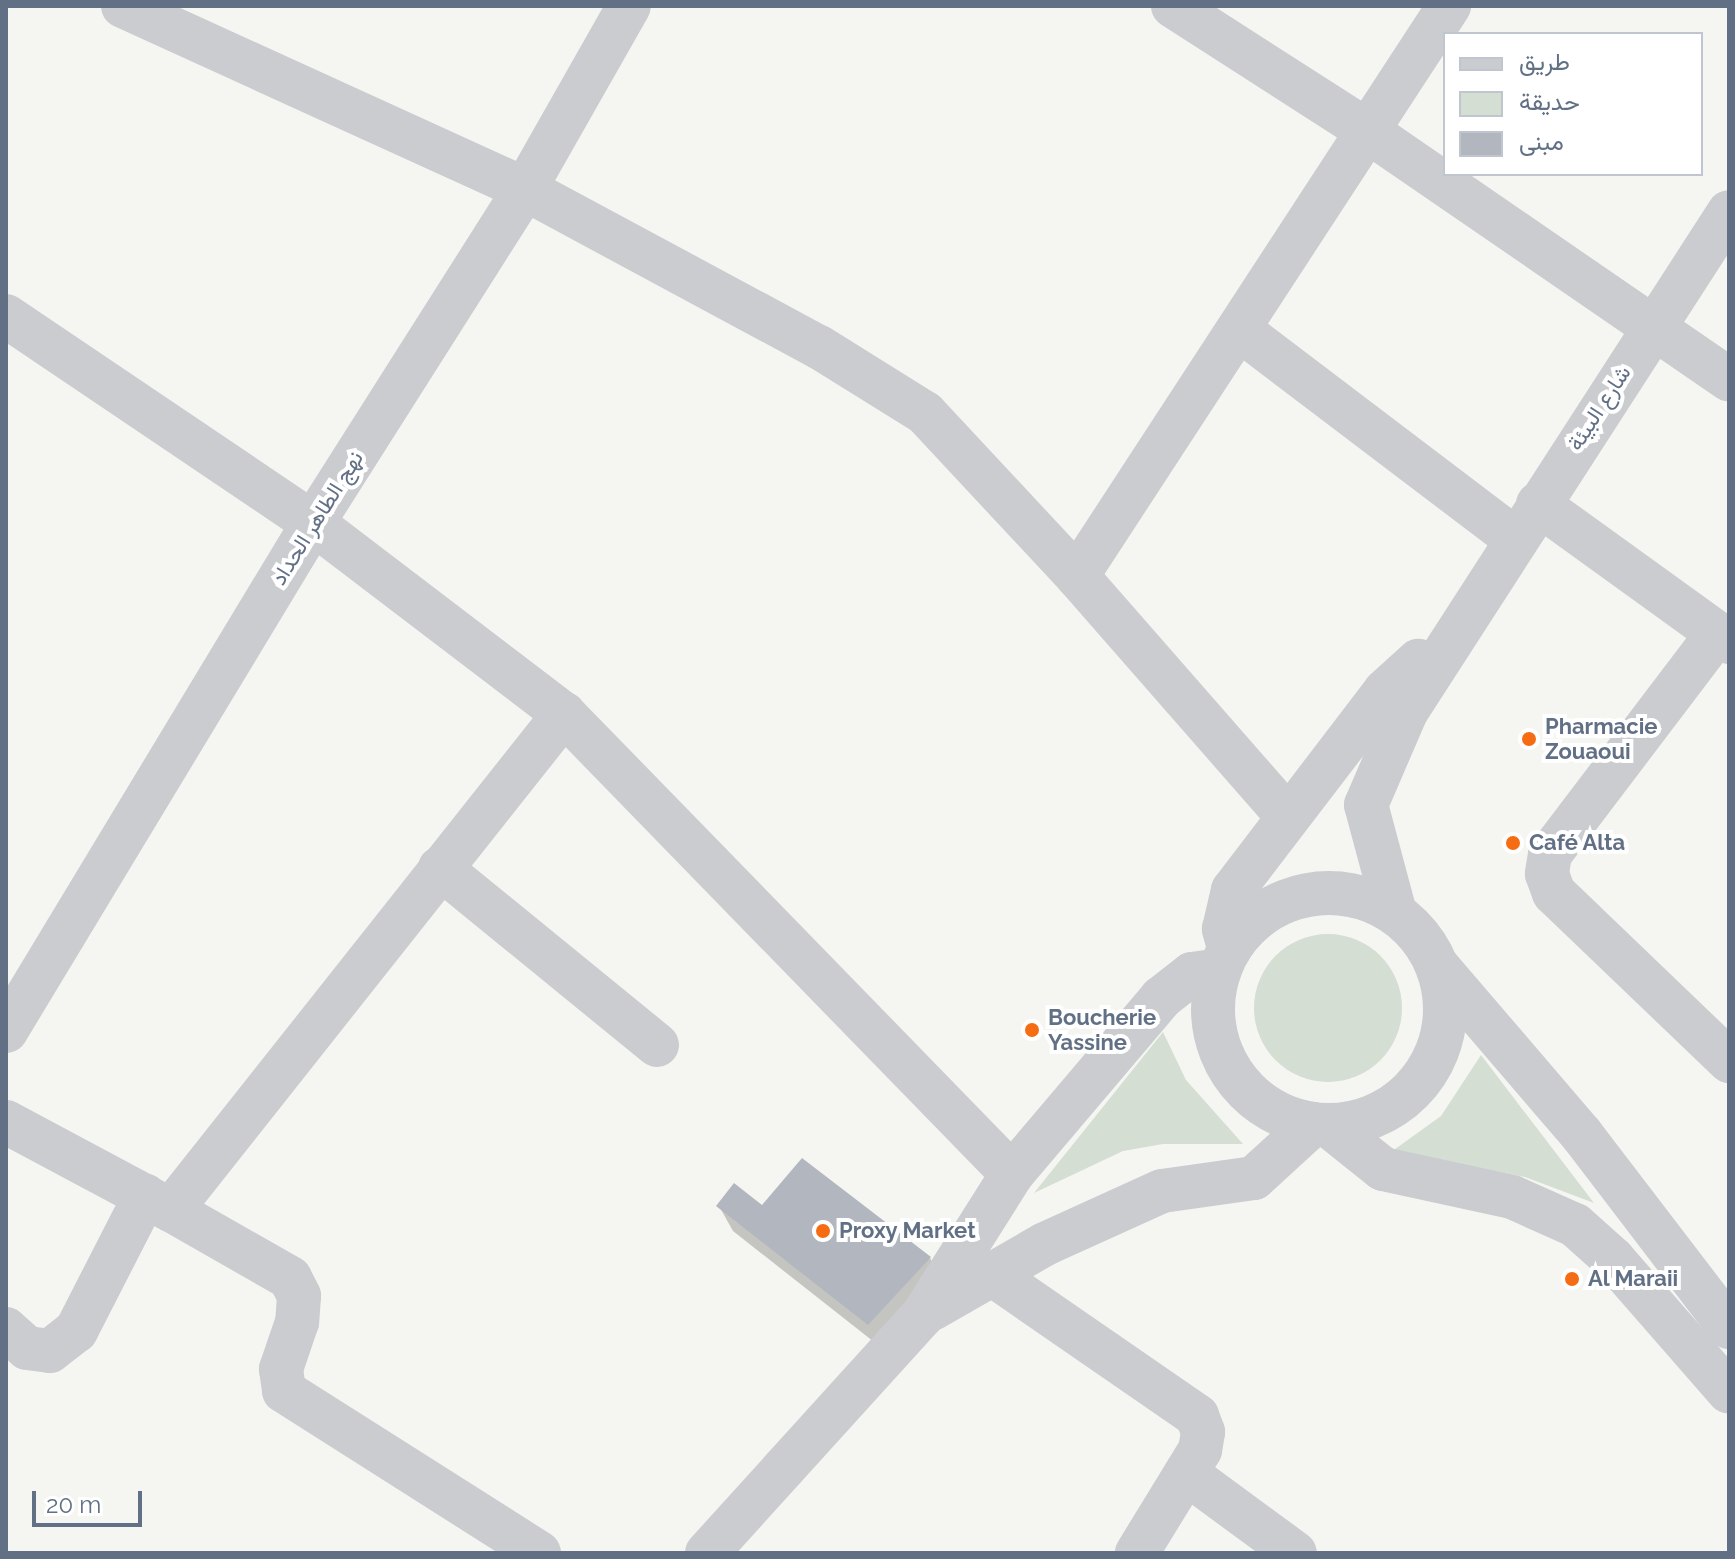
<!DOCTYPE html>
<meta charset="utf-8">
<style>
body{margin:0}
#map{position:relative;width:1735px;height:1559px;overflow:hidden;background:#f5f6f2;font-family:Raleway,Vazirmatn,sans-serif}
div>[style]{position:absolute}
[style*='--x']{left:calc(var(--x)*1px);top:calc(var(--y)*1px);width:calc(var(--w)*1px);rotate:calc(var(--a)*1deg)}
.green>*{inset:0;background:#d5ded2}
.round{border-radius:50%}
.shadow>*{inset:0;background:#0003}
.building>*{inset:0;background:#b2b7bf}
.minor>*{height:44px;margin:-22px;padding:0 22px;transform-origin:22px;border-radius:22px;background:#caccd0}
.minor>.ring{margin:-22px;padding:0;box-sizing:content-box;background:none;border:44px solid #caccd0;border-radius:50%}
.dots>*{width:22px;height:22px;translate:-50% -50%;box-sizing:border-box;border:4px solid #fff;border-radius:50%}
span{translate:-50% -50%;white-space:nowrap;text-align:center;line-height:1.15;-webkit-text-stroke:8px #fff;paint-order:stroke}
.street-label{font-size:22px;color:#627086}
.poi-label{font-size:22px;color:#627086;font-weight:700}
.left{translate:0 -50%;text-align:left}
.frame{position:absolute;inset:0;border:8px solid #627086;pointer-events:none}
.legend{position:absolute;left:1443px;top:32px;width:260px;height:144px;box-sizing:border-box;background:#fff;border:2px solid #c0c6cf;margin:0;padding:10px 14px;list-style:none;font-size:24px;color:#627086}
.legend li{display:flex;align-items:center;gap:16px;height:40px}
.legend b{width:40px;border:2px solid #c0c6cf}
.scale{position:absolute;left:32px;top:1491px;width:110px;height:36px;box-sizing:border-box;border:4px solid #627086;border-top:0;padding-left:10px;font-size:24px;line-height:28px;white-space:nowrap;color:#627086;-webkit-text-stroke:6px #fff;paint-order:stroke}
</style>
<div id="map">
<div class="green">
<div class="round" style="left:1254px;top:934px;width:148px;height:148px"></div>
<div style="clip-path:polygon(1163px 1032px,1186px 1080px,1243px 1144px,1163px 1144px,1123px 1151px,1034px 1193px)"></div>
<div style="clip-path:polygon(1481px 1055px,1594px 1203px,1525px 1177px,1391px 1152px,1441px 1116px)"></div>
</div>
<div class="shadow">
<div style="clip-path:polygon(719px 1206px,930px 1258px,944px 1283px,883px 1349px,733px 1231px)"></div>
</div>
<div class="building">
<div style="clip-path:polygon(802px 1158px,931px 1257px,868px 1325px,716px 1206px,734px 1183px,762px 1205px)"></div>
</div>
<div class="minor">
<div style="--x:123;--y:6;--w:442;--a:24.5"></div>
<div style="--x:525;--y:189;--w:334;--a:28.3"></div>
<div style="--x:819;--y:347;--w:125;--a:31.9"></div>
<div style="--x:925;--y:413;--w:223;--a:47"></div>
<div style="--x:1077;--y:576;--w:320;--a:48.8"></div>
<div style="--x:1173;--y:6;--w:233;--a:32.7"></div>
<div style="--x:1369;--y:132;--w:437;--a:34.5"></div>
<div style="--x:6;--y:316;--w:370;--a:34"></div>
<div style="--x:313;--y:523;--w:315;--a:37.3"></div>
<div style="--x:564;--y:714;--w:642;--a:45.76"></div>
<div style="--x:1240;--y:330;--w:345;--a:37.2"></div>
<div style="--x:1538;--y:504;--w:236;--a:35.8"></div>
<div style="--x:1077;--y:576;--w:681;--a:-56.87"></div>
<div style="--x:1717;--y:634;--w:276;--a:127.2"></div>
<div style="--x:1550;--y:854;--w:20;--a:99"></div>
<div style="--x:1547;--y:874;--w:20;--a:70"></div>
<div style="--x:1554;--y:893;--w:243;--a:43.8"></div>
<div style="--x:440;--y:868;--w:280;--a:39.2"></div>
<div class="ring" style="left:1213px;top:893px;width:188px;height:188px"></div>
<div style="--x:1395;--y:913;--w:112;--a:-105"></div>
<div style="--x:1366;--y:805;--w:101;--a:-66.7"></div>
<div style="--x:1406;--y:712;--w:595;--a:-57.14"></div>
<div style="--x:1229;--y:948;--w:20;--a:-105"></div>
<div style="--x:1224;--y:929;--w:40;--a:-77"></div>
<div style="--x:1233;--y:890;--w:250;--a:-52.6"></div>
<div style="--x:1385;--y:691;--w:45;--a:-42.3"></div>
<div style="--x:1438;--y:967;--w:221;--a:49.4"></div>
<div style="--x:1582;--y:1135;--w:242;--a:52.6"></div>
<div style="--x:6;--y:1031;--w:594;--a:-58.85"></div>
<div style="--x:313;--y:523;--w:396;--a:-57.6"></div>
<div style="--x:525;--y:189;--w:210;--a:-60.4"></div>
<div style="--x:6;--y:1122;--w:187;--a:28.1"></div>
<div style="--x:171;--y:1210;--w:633;--a:-51.61"></div>
<div style="--x:1328;--y:1125;--w:70;--a:38.7"></div>
<div style="--x:1383;--y:1169;--w:132;--a:12.2"></div>
<div style="--x:1512;--y:1197;--w:69;--a:24"></div>
<div style="--x:1575;--y:1225;--w:51;--a:41.8"></div>
<div style="--x:1613;--y:1259;--w:176;--a:48.9"></div>
<div style="--x:171;--y:1210;--w:137;--a:29.7"></div>
<div style="--x:290;--y:1278;--w:20;--a:63"></div>
<div style="--x:299;--y:1296;--w:26;--a:94"></div>
<div style="--x:297;--y:1322;--w:50;--a:108.8"></div>
<div style="--x:281;--y:1369;--w:22;--a:82"></div>
<div style="--x:284;--y:1391;--w:302;--a:32.4"></div>
<div style="--x:990;--y:1273;--w:252;--a:34.6"></div>
<div style="--x:1197;--y:1416;--w:17;--a:69"></div>
<div style="--x:1203;--y:1432;--w:18;--a:99"></div>
<div style="--x:1200;--y:1450;--w:121;--a:121.5"></div>
<div style="--x:932;--y:1309;--w:130;--a:-29.9"></div>
<div style="--x:1045;--y:1244;--w:128;--a:-24.4"></div>
<div style="--x:1162;--y:1191;--w:93;--a:-8"></div>
<div style="--x:1254;--y:1178;--w:80;--a:-42.5"></div>
<div style="--x:6;--y:1329;--w:28;--a:42"></div>
<div style="--x:27;--y:1348;--w:23;--a:7"></div>
<div style="--x:50;--y:1351;--w:33;--a:-38"></div>
<div style="--x:76;--y:1331;--w:152;--a:-62.9"></div>
<div style="--x:1186;--y:1473;--w:135;--a:36.3"></div>
<div style="--x:707;--y:1553;--w:321;--a:-47.8"></div>
<div style="--x:923;--y:1315;--w:167;--a:-57.7"></div>
<div style="--x:1012;--y:1174;--w:231;--a:-49.7"></div>
<div style="--x:1161;--y:998;--w:39;--a:-38"></div>
<div style="--x:1192;--y:974;--w:27;--a:-8"></div>
</div>
<div class="dots">
<div style="left:1529px;top:739px;background:#f56c13"></div>
<div style="left:1513px;top:843px;background:#f56c13"></div>
<div style="left:1032px;top:1030px;background:#f56c13"></div>
<div style="left:823px;top:1231px;background:#f56c13"></div>
<div style="left:1572px;top:1279px;background:#f56c13"></div>
</div>
<div class="street-label">
<span style="left:1599px;top:408px;rotate:-57deg">شارع البيئة</span>
<span style="left:317px;top:518px;rotate:-58deg">نهج الطاهر الحداد</span>
</div>
<div class="poi-label">
<span class="left" style="left:1545px;top:739px">Pharmacie<br>Zouaoui</span>
<span class="left" style="left:1529px;top:843px">Café Alta</span>
<span class="left" style="left:1048px;top:1030px">Boucherie<br>Yassine</span>
<span class="left" style="left:839px;top:1231px">Proxy Market</span>
<span class="left" style="left:1588px;top:1279px">Al Maraii</span>
</div>
<div class="frame"></div>
<ul class="legend">
<li><b style="height:10px;background:#caccd0"></b>طريق</li>
<li><b style="height:22px;background:#d5ded2"></b>حديقة</li>
<li><b style="height:22px;background:#b2b7bf"></b>مبنى</li>
</ul>
<div class="scale">20 m</div>
</div>
